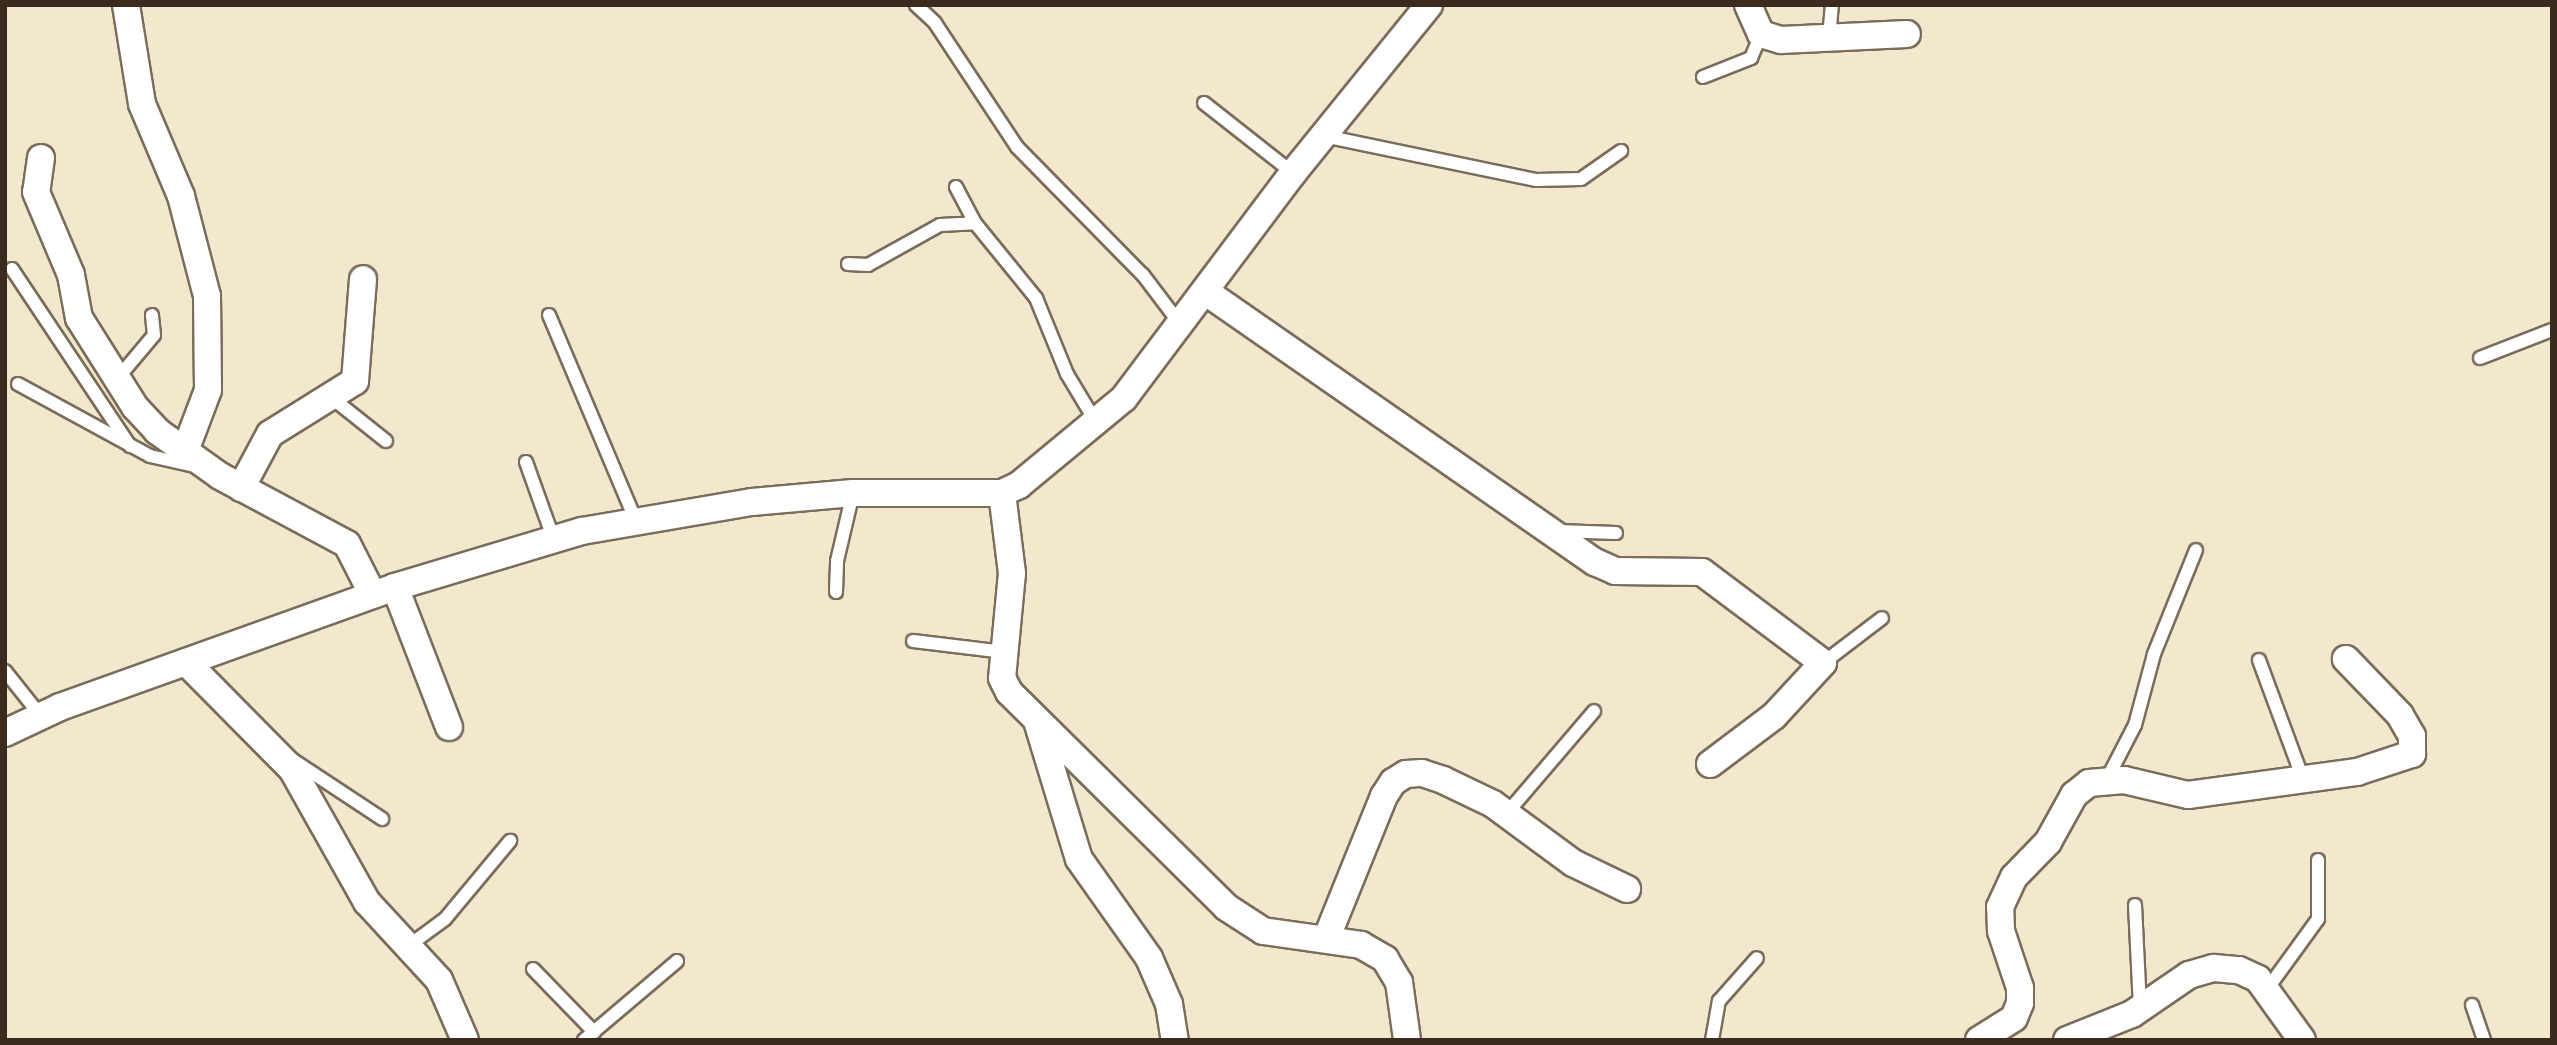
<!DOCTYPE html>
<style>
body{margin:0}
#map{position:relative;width:2557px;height:1045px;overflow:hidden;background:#f1e8cd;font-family:Itim,sans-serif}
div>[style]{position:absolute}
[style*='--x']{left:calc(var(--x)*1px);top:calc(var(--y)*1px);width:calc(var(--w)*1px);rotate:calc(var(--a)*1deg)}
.roads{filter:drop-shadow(2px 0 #7b6c5b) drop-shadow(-2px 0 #7b6c5b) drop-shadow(0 2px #7b6c5b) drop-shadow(0 -2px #7b6c5b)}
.lane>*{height:12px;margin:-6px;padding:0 6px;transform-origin:6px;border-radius:6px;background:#fff}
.street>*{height:26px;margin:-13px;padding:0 13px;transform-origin:13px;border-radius:13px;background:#fff}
span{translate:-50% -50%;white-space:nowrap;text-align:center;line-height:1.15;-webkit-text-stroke:6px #fcf5e5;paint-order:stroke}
.frame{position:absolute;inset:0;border:7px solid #3b2a1e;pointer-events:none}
</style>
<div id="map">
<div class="roads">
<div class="lane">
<div style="--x:916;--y:5;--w:26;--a:43"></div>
<div style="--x:935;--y:23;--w:149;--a:56.5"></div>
<div style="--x:1017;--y:147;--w:180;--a:45.5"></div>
<div style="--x:1143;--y:275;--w:61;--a:52.9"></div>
<div style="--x:1829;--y:38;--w:33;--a:-85"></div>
<div style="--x:1703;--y:77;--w:52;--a:-21.6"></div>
<div style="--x:1751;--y:58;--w:26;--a:-67"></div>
<div style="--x:1204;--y:103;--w:113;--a:38.2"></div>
<div style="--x:1324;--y:136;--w:217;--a:11.7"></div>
<div style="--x:1536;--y:180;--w:45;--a:-1.3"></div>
<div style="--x:1581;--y:179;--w:49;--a:-35"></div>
<div style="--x:956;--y:187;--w:41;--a:62.2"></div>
<div style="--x:975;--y:223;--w:97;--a:50.9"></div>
<div style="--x:1036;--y:298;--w:82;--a:67.8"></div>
<div style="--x:1067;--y:374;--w:58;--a:59"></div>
<div style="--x:848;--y:264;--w:20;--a:3"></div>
<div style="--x:868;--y:265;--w:82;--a:-29.1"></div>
<div style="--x:940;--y:225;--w:35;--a:-3"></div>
<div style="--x:12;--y:269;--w:213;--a:56.3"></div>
<div style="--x:549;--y:315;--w:221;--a:67.1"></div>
<div style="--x:2480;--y:358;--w:77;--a:-21.3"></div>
<div style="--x:117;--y:379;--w:57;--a:-49.9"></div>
<div style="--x:154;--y:335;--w:20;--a:-96"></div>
<div style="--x:18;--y:384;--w:150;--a:28.6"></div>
<div style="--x:150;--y:456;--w:50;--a:12.7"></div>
<div style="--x:332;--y:398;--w:69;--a:38.5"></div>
<div style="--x:526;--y:462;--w:83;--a:70.3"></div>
<div style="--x:1558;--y:531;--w:58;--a:2"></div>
<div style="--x:836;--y:592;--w:31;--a:-88"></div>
<div style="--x:837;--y:561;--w:70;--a:-76.8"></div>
<div style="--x:913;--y:641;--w:92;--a:6.9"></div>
<div style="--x:2259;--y:660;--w:127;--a:69.7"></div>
<div style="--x:1823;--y:663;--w:74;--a:-37.3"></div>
<div style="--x:5;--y:671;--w:56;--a:51.5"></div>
<div style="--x:293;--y:760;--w:107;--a:33.5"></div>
<div style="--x:2107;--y:779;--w:61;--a:-62.6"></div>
<div style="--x:2135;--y:725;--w:73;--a:-75"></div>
<div style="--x:2154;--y:654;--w:112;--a:-68"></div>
<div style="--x:1507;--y:813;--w:134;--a:-49.5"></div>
<div style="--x:2135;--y:905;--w:104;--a:87.2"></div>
<div style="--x:407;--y:947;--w:47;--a:-36.4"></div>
<div style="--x:445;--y:919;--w:102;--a:-50.2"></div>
<div style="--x:533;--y:969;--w:88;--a:45.9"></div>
<div style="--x:2268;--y:988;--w:85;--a:-54.1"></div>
<div style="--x:2318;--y:919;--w:59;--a:-90"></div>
<div style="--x:2472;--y:1005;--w:37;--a:71"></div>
<div style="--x:584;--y:1040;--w:122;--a:-40.3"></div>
<div style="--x:1712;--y:1040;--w:40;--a:-80"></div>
<div style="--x:1719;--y:1001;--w:57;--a:-48.5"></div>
</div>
<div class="street">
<div style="--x:126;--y:5;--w:100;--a:80.8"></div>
<div style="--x:142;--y:104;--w:100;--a:67"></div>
<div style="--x:181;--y:196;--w:103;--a:75.4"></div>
<div style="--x:207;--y:296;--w:94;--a:89.4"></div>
<div style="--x:208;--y:390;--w:65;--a:110.7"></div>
<div style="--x:1748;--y:5;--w:32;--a:66"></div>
<div style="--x:1761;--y:34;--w:21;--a:17"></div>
<div style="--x:1781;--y:40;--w:126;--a:-2.7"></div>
<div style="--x:41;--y:158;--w:34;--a:98"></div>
<div style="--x:36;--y:192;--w:90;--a:67.1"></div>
<div style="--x:71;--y:275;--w:44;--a:79.5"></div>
<div style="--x:79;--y:318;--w:105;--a:57.8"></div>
<div style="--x:135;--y:407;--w:33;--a:47"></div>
<div style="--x:157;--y:431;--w:77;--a:35.5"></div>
<div style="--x:220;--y:476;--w:144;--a:28.2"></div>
<div style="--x:347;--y:544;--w:57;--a:63"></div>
<div style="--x:1206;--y:292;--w:474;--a:34.8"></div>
<div style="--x:1595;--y:562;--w:22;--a:24"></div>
<div style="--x:1615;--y:571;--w:87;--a:0.7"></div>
<div style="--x:1702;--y:572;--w:151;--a:36.9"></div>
<div style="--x:1823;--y:663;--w:72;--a:132.8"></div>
<div style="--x:1774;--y:716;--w:80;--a:143.1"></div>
<div style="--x:241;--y:488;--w:61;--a:-61.8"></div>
<div style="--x:270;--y:434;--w:100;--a:-31.9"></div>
<div style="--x:355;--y:381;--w:102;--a:-85.5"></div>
<div style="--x:1002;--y:493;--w:81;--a:82.9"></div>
<div style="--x:1012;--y:573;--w:105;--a:95.4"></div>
<div style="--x:1002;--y:678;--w:16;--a:63"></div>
<div style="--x:1009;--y:692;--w:305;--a:44.7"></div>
<div style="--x:1226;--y:907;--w:44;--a:33"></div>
<div style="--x:1263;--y:931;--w:99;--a:8.1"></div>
<div style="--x:1361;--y:945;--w:28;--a:30"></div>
<div style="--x:1385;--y:959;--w:27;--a:59"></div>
<div style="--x:1399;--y:982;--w:59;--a:82.1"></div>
<div style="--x:395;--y:587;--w:150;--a:68.9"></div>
<div style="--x:186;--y:662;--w:151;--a:45.3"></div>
<div style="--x:292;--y:769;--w:153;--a:60.6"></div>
<div style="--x:367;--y:902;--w:106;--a:47.3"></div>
<div style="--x:439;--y:980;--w:65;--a:66.6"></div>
<div style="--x:1037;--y:721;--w:144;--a:73.1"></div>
<div style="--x:1079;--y:859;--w:121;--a:54.7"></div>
<div style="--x:1149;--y:958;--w:50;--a:66.5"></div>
<div style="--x:1169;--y:1004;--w:36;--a:81"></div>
<div style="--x:5;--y:733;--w:61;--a:-25.3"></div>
<div style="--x:60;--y:707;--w:356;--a:-19.7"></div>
<div style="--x:395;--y:587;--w:195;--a:-16.7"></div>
<div style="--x:582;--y:531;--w:172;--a:-9.7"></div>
<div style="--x:752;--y:502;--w:101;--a:-5.1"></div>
<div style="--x:853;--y:493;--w:149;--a:0"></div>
<div style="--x:1002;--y:493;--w:19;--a:-25"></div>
<div style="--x:1019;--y:485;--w:136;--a:-39.6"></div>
<div style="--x:1124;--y:398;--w:281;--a:-53.1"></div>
<div style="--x:1293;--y:173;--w:216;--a:-51"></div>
<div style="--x:1327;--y:937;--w:152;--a:-68"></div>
<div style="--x:1384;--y:796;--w:17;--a:-57"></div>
<div style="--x:1393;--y:782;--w:15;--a:-32"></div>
<div style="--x:1406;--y:774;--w:16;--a:-4"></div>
<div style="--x:1422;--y:773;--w:22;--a:18"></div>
<div style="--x:1443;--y:780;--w:55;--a:25.6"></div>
<div style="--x:1493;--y:804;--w:99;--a:36.4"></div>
<div style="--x:1573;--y:863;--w:60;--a:25.7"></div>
<div style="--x:1979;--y:1040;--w:41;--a:-32.2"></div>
<div style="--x:2014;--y:1018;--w:16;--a:-68"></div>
<div style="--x:2020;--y:1003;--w:15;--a:-90"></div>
<div style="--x:2020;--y:988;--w:60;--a:-108.4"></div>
<div style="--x:2001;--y:931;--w:24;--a:-92"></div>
<div style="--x:2000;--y:907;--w:33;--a:-65"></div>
<div style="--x:2014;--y:877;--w:49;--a:-45.8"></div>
<div style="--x:2048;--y:842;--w:54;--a:-61"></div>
<div style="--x:2074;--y:795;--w:19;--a:-39"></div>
<div style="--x:2089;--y:783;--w:35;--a:-5"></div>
<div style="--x:2124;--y:780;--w:66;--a:13.2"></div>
<div style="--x:2188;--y:795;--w:171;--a:-7.8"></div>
<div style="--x:2357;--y:772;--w:58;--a:-18.1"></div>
<div style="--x:2412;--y:754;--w:18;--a:-90"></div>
<div style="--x:2412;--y:736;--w:24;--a:-120"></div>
<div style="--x:2400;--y:715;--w:78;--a:-134"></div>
<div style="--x:2067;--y:1040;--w:70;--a:-21.8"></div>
<div style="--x:2132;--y:1014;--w:69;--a:-34.4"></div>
<div style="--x:2189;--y:975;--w:26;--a:-16"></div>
<div style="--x:2214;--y:968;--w:25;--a:5"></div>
<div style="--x:2239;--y:970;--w:21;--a:25"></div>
<div style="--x:2258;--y:979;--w:75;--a:54.2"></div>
</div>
</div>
<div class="frame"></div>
</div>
